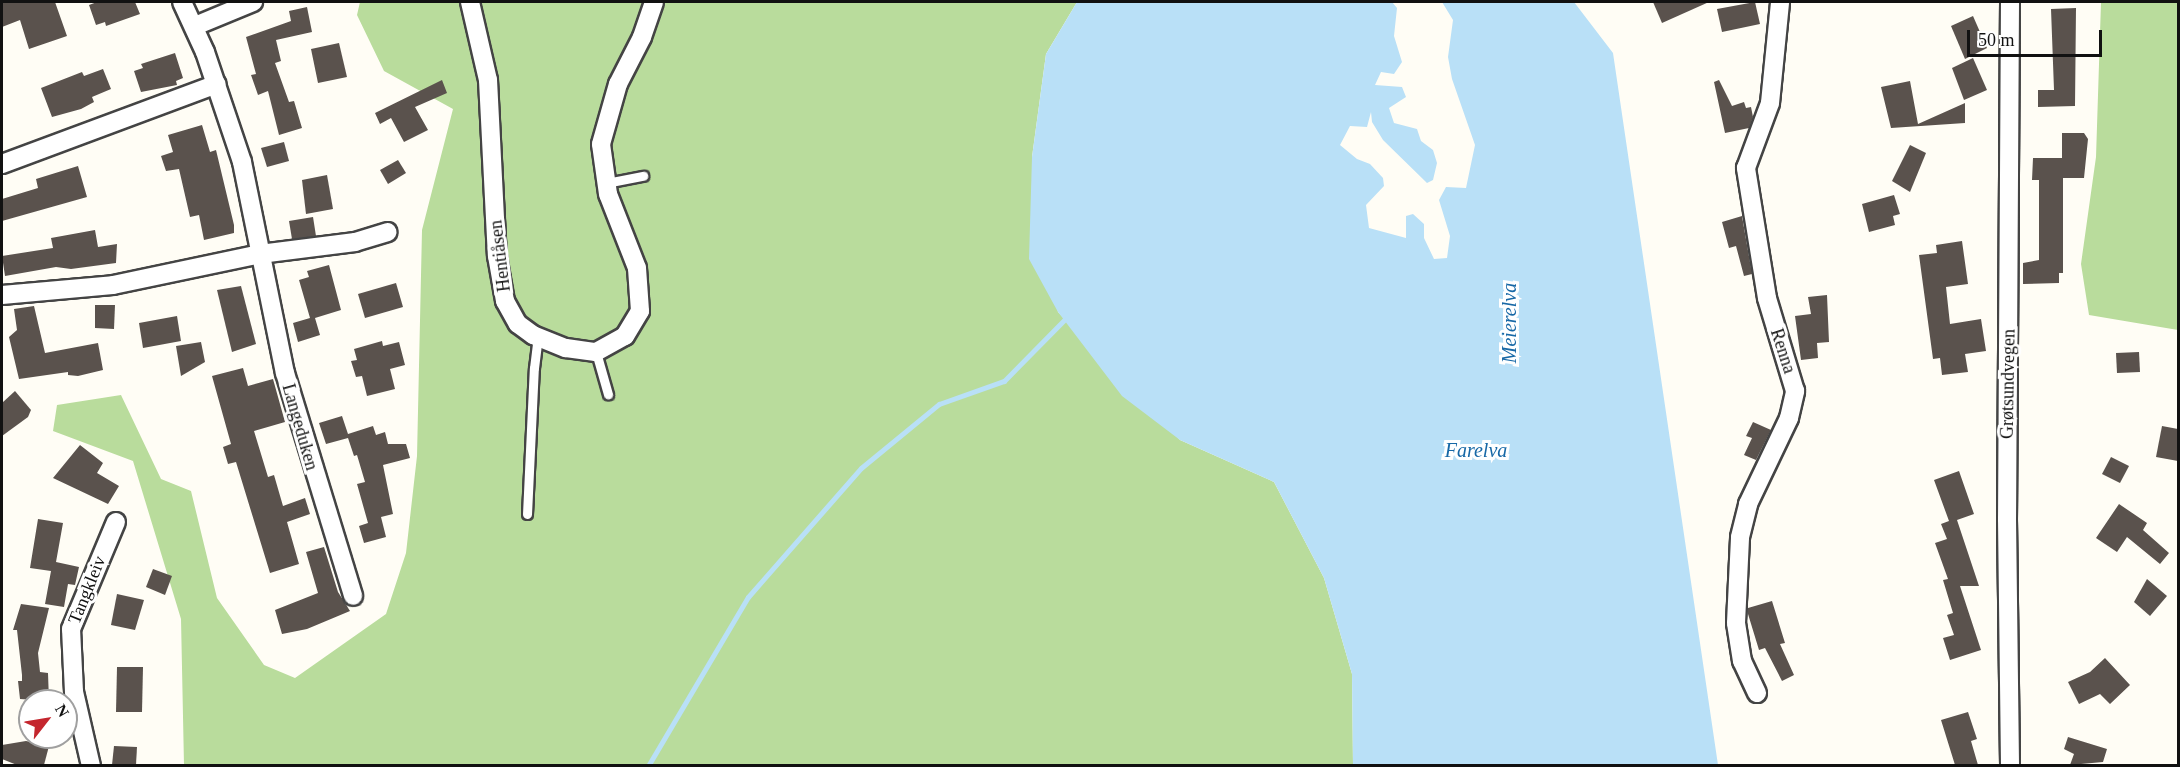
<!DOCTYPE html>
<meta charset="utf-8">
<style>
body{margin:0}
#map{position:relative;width:2180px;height:767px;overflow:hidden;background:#fffdf5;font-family:"Times New Roman",serif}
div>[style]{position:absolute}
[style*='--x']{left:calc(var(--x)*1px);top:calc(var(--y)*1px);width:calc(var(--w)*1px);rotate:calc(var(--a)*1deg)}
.forest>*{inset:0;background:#b9dc9c}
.water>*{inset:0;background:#b9e0f7}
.stream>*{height:5px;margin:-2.5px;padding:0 2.5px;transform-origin:2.5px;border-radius:2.5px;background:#b9e0f7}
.building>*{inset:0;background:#5a524d}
.roads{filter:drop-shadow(2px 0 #444) drop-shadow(-2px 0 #444) drop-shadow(0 2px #444) drop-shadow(0 -2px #444)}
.lane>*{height:9px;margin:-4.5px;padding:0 4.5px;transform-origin:4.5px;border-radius:4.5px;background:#fff}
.street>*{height:18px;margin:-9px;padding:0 9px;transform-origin:9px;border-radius:9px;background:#fff}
span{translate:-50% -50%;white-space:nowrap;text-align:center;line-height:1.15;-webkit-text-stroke:6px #fff;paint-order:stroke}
.street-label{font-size:18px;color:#111}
.water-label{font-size:20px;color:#1768a6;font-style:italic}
.frame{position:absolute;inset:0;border:3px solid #111;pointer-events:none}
.north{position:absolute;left:18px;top:689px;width:60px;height:60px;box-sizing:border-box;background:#fff;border:2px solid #a0a0a0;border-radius:50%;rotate:59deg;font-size:16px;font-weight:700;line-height:24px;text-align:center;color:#111}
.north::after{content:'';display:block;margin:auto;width:21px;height:27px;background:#c4262e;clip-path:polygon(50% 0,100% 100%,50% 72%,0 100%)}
.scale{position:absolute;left:1967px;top:30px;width:135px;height:27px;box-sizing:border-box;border:3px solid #111;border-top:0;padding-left:8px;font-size:18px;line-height:21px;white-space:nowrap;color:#111;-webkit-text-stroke:4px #fff;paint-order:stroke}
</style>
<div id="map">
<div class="forest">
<div style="clip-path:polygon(360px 2px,1077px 2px,1046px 54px,1032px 157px,1058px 312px,1180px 440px,1274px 482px,1324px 578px,1352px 674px,1353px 765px,184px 765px,181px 619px,133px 461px,53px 431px,57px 405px,121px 395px,161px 479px,191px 491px,217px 598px,264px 665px,295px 678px,386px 614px,406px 553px,417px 456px,422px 230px,453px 109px,384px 71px,357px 15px)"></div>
<div style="clip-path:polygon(2101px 2px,2178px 2px,2178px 330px,2089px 315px,2081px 264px,2096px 157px)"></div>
</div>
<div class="water">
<div style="clip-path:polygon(1077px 2px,1392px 2px,1397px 8px,1394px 36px,1402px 62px,1394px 74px,1381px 72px,1375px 85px,1402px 87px,1406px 97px,1389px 108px,1394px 123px,1417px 129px,1421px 141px,1433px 150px,1437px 163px,1433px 180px,1427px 183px,1383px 140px,1372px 122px,1371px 112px,1367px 127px,1350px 126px,1340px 145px,1357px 159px,1370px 164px,1383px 178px,1384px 186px,1366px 205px,1369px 228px,1406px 238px,1406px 216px,1413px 214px,1424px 224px,1424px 238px,1434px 259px,1447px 258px,1450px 236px,1439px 200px,1446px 187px,1466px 188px,1475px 145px,1452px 79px,1448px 57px,1453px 20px,1442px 2px,1574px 2px,1613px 53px,1718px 765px,1353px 765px,1352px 674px,1324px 578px,1274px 482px,1180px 440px,1122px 396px,1058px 312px,1029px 259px,1032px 157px,1046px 54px)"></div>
</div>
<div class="stream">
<div style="--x:648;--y:766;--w:196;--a:-59.4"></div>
<div style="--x:748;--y:597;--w:171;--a:-48.8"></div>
<div style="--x:861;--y:468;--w:101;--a:-39.4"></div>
<div style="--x:939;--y:404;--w:69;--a:-19.5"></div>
<div style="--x:1004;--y:381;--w:86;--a:-45.5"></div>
</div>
<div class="building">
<div style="clip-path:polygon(2px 2px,55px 2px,67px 36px,29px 49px,20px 20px,2px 27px)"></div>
<div style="clip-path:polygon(97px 2px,135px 2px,140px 14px,106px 26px,105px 22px,96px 25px,89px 5px)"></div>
<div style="clip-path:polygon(1653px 2px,1709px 2px,1662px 23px)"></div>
<div style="clip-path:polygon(1755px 2px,1760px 24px,1722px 32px,1717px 9px)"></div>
<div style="clip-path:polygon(307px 7px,312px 32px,276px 40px,281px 61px,275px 63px,289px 102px,294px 101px,302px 128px,279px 135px,268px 91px,258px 95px,251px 75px,256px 74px,246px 37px,291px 21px,289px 11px)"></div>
<div style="clip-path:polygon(2076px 8px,2075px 106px,2038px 107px,2038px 90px,2054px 90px,2051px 9px)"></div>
<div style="clip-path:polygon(1973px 16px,1987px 48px,1965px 59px,1951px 26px)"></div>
<div style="clip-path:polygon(339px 43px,347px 77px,318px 83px,311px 49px)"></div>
<div style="clip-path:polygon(175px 53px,183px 78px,176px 81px,177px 85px,141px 92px,134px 71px,143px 68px,141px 64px)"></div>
<div style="clip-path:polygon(1973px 58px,1987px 90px,1964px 100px,1952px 68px)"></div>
<div style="clip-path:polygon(103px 69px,111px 89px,92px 97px,94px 102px,81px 109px,52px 117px,41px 88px,82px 72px,84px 76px)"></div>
<div style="clip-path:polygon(442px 80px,447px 93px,415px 107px,428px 130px,404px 142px,391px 118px,380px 124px,375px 113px)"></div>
<div style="clip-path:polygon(1719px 80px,1732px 106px,1744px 102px,1746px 108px,1751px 107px,1753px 117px,1749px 128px,1725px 133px,1714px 82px)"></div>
<div style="clip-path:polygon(1910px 81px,1918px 124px,1965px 103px,1965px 123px,1891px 128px,1881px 87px)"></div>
<div style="clip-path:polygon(202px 125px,210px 152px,216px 150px,234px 225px,234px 233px,204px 240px,199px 215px,190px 217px,179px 169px,166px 171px,161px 156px,173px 152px,168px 135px)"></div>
<div style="clip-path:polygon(2062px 133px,2084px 133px,2088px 139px,2084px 178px,2063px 178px,2063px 273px,2059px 273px,2059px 283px,2023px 284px,2023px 263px,2039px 260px,2039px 180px,2032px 180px,2033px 158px,2062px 158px)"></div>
<div style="clip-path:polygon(284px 142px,289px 161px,267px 167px,261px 148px)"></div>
<div style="clip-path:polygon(1910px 145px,1926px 153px,1910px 192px,1892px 181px)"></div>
<div style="clip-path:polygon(398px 160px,406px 173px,388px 184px,380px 170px)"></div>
<div style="clip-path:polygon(78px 166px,87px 197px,2px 221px,2px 199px,38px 188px,36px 179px)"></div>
<div style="clip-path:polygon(327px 175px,333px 209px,306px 214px,302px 180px)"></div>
<div style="clip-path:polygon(1894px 195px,1900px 214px,1893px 216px,1895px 225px,1869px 232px,1862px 204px)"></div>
<div style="clip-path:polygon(1742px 216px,1752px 274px,1744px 276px,1736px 246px,1729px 248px,1722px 222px)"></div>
<div style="clip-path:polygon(313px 217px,316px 236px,292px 239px,289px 221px)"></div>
<div style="clip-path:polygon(95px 230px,98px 247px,117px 244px,116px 263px,71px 269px,56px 267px,5px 276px,2px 256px,53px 248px,51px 238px)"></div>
<div style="clip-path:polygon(1962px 241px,1968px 284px,1946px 287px,1950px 324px,1981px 319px,1986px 351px,1965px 354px,1968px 372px,1942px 375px,1940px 358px,1933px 359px,1919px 255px,1937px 253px,1936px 245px)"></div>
<div style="clip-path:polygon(329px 265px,341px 310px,315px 318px,320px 335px,298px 342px,293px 323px,310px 318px,299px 280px,309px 277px,307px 271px)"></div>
<div style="clip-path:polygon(396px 283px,403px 307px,365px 318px,358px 294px)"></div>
<div style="clip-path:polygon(241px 286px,256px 344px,232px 352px,217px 290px)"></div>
<div style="clip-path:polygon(1827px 295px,1829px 342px,1817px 343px,1818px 358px,1801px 360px,1795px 316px,1811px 314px,1808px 297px)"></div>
<div style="clip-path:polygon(95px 305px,115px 305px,114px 329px,95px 328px)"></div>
<div style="clip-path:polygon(34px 306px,45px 353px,98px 343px,103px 370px,78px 376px,68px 375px,68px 372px,19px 379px,9px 337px,17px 330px,14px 309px)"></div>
<div style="clip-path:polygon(177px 316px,181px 341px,143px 348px,139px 323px)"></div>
<div style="clip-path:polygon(382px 341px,383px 346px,399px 342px,405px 365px,390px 369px,395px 389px,367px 396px,362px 376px,356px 377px,351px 361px,357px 360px,354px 349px)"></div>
<div style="clip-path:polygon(201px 342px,205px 362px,181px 376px,176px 346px)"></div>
<div style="clip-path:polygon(2139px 352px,2140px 372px,2117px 373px,2116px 353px)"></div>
<div style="clip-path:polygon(243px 368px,248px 386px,273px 379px,285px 422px,254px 431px,268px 477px,274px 475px,283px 506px,305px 498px,310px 514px,287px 522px,299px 564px,270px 573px,236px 462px,228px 464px,223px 447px,231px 444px,212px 376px)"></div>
<div style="clip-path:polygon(15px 391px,31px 410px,28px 417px,2px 436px,2px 403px)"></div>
<div style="clip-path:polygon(342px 416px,348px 434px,373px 426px,376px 435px,385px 432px,388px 444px,406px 444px,410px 458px,383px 465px,393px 514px,381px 517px,386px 537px,364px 543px,359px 526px,368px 523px,357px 484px,365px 482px,357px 455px,354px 456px,348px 438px,326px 444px,319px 423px)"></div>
<div style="clip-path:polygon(1753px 422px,1771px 430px,1756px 460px,1744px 455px,1752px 438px,1746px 436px)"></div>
<div style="clip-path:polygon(2162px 426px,2178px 429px,2178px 461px,2156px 457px)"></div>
<div style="clip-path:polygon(80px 445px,103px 463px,97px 473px,119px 486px,108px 504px,53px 478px)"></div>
<div style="clip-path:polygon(2111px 457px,2129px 466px,2120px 483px,2102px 474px)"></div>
<div style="clip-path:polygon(1959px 471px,1974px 514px,1957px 520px,1979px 586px,1960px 586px,1981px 650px,1950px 660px,1943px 638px,1954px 635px,1947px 615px,1953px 613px,1943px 580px,1948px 579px,1935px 543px,1947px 539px,1941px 524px,1949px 521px,1934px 480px)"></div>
<div style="clip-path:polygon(2119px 504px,2147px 523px,2143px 530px,2169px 553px,2160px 564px,2127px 537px,2117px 552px,2096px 538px)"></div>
<div style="clip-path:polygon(38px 519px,63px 523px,56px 562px,79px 567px,75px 585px,68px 584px,64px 607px,45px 604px,51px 571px,30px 568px)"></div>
<div style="clip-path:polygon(324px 547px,338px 592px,350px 611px,307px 629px,282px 634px,275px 610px,318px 593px,306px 552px)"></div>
<div style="clip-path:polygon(153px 569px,172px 576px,165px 595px,146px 587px)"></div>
<div style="clip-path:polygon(2147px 579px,2167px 596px,2150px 616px,2134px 602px)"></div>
<div style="clip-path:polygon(117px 594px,144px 600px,135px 630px,111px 625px)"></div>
<div style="clip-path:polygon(1772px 601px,1785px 643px,1780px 644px,1794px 675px,1782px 681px,1765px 648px,1759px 650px,1748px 614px,1748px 608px)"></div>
<div style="clip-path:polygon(21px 604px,49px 608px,38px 653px,40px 672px,48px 673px,49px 701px,20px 699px,18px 681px,22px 681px,22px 675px,17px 630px,13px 630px)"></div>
<div style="clip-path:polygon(2105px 658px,2130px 685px,2110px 704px,2100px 694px,2079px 704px,2068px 682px,2090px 672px)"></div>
<div style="clip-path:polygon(117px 667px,143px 667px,142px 712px,116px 712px)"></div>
<div style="clip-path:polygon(1968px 712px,1977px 739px,1971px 741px,1978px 765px,1955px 765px,1941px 720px)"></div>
<div style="clip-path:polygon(2068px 737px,2107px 749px,2103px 762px,2070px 765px,2074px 754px,2064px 749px)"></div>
<div style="clip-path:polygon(26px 741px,49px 746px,44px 765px,17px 765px,2px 759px,2px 745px)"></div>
<div style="clip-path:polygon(114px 746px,137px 747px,136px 765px,112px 765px)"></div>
</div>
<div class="roads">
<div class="lane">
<div style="--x:606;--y:183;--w:38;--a:-11"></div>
<div style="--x:596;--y:352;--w:44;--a:74.1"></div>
<div style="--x:527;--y:514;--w:146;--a:-87.3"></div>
<div style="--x:534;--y:368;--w:31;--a:-83"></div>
</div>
<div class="street">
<div style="--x:182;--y:2;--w:55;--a:65.3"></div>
<div style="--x:205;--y:52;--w:116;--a:71.4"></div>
<div style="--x:242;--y:162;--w:215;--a:78.5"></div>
<div style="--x:285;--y:373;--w:233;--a:73"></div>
<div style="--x:470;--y:2;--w:80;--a:77"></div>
<div style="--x:488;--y:80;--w:176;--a:87.1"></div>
<div style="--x:497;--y:256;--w:46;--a:79.9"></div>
<div style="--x:505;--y:301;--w:26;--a:61"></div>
<div style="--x:518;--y:324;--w:19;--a:36"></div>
<div style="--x:533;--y:335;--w:35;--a:22"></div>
<div style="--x:566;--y:348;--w:30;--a:8"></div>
<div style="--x:596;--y:352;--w:33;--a:-29"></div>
<div style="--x:625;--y:336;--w:29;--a:-59"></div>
<div style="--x:640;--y:311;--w:43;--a:-94"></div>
<div style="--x:637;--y:268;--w:79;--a:-111.4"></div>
<div style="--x:608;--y:194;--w:50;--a:-98"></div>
<div style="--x:601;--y:144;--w:62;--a:-74.2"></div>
<div style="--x:618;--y:84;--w:53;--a:-62.9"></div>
<div style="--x:642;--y:37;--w:37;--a:-71"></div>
<div style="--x:2010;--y:2;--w:517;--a:90.33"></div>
<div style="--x:2007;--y:519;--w:247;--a:89.3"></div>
<div style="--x:195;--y:26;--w:63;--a:-22.5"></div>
<div style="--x:2;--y:164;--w:229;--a:-20.4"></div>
<div style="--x:2;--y:295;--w:111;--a:-5.1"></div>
<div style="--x:113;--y:285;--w:150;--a:-11.9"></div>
<div style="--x:260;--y:254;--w:96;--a:-7.2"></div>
<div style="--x:355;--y:242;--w:34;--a:-17"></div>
<div style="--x:1757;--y:693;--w:35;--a:-115"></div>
<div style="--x:1742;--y:661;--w:38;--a:-99"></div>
<div style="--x:1736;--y:623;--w:86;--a:-87.3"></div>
<div style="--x:1740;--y:537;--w:34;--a:-76"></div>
<div style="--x:1748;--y:504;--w:95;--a:-64.5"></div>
<div style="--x:1789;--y:418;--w:28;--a:-77"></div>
<div style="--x:1795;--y:391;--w:97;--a:-106.8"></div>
<div style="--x:1767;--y:298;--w:132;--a:-99.2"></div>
<div style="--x:1746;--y:168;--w:69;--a:-69.7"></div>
<div style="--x:1770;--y:103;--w:101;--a:-84.3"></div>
<div style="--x:91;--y:766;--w:76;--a:-102.9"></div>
<div style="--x:74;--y:692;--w:63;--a:-92.7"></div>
<div style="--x:71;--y:629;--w:116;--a:-67.2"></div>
</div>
</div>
<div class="street-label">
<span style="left:500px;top:256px;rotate:-97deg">Hentiåsen</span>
<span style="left:1783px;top:351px;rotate:72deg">Renna</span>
<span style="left:2008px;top:384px;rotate:-89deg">Grøtsundvegen</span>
<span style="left:300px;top:427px;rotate:74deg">Langeduken</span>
<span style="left:87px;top:590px;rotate:-68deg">Tangkleiv</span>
</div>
<div class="water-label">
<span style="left:1509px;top:323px;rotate:-90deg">Meierelva</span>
<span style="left:1476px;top:450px">Farelva</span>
</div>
<div class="frame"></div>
<div class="north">N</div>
<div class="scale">50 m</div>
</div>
